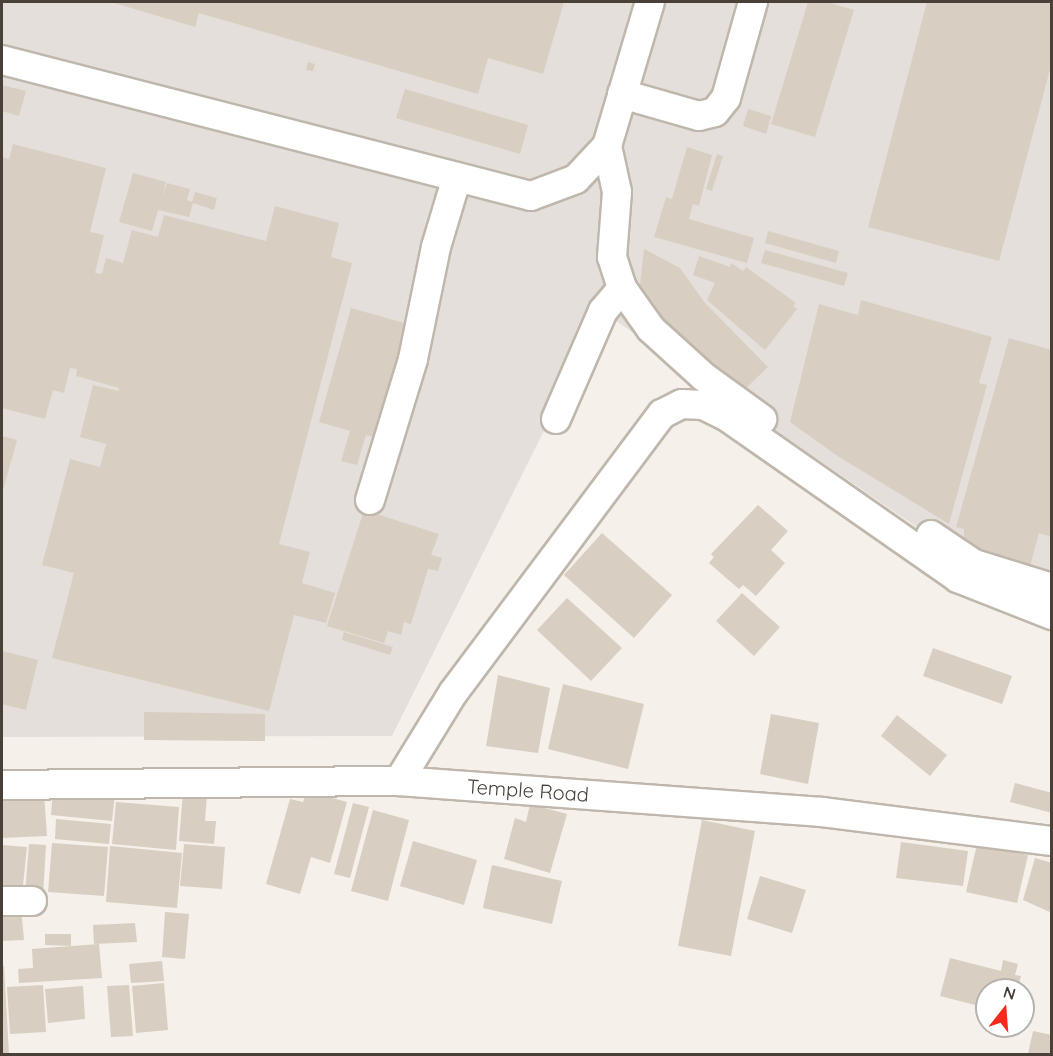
<!DOCTYPE html>
<style>
body{margin:0}
#map{position:relative;width:1053px;height:1056px;overflow:hidden;background:#f5f0ea;font-family:Quicksand,sans-serif}
div>[style]{position:absolute}
[style*='--x']{left:calc(var(--x)*1px);top:calc(var(--y)*1px);width:calc(var(--w)*1px);rotate:calc(var(--a)*1deg)}
.industrial>*{inset:0;background:#e4dfdb}
.building>*{inset:0;background:#d9cec2}
.roads{filter:drop-shadow(2px 0 #c0b7ac) drop-shadow(-2px 0 #c0b7ac) drop-shadow(0 2px #c0b7ac) drop-shadow(0 -2px #c0b7ac)}
.minor>*{height:28px;margin:-14px;padding:0 14px;transform-origin:14px;border-radius:14px;background:#fff}
span{translate:-50% -50%;white-space:nowrap;text-align:center;line-height:1.15;-webkit-text-stroke:4.5px #fff;paint-order:stroke}
.street-label{font-size:20px;color:#494038}
.frame{position:absolute;inset:0;border:3px solid #494038;pointer-events:none}
.north{position:absolute;left:975px;top:978px;width:60px;height:60px;box-sizing:border-box;background:#fff;border:2px solid #b6b3af;border-radius:50%;rotate:17deg;font-size:16px;font-weight:700;line-height:24px;text-align:center;color:#494038}
.north::after{content:'';display:block;margin:auto;width:21px;height:27px;background:#f9291c;clip-path:polygon(50% 0,100% 100%,50% 72%,0 100%)}
</style>
<div id="map">
<div class="industrial">
<div style="clip-path:polygon(2px 2px,1051px 2px,1051px 580px,953px 552px,603px 312px,392px 736px,2px 737px)"></div>
</div>
<div class="building">
<div style="clip-path:polygon(111px 2px,564px 2px,543px 74px,488px 58px,478px 94px,199px 13px,195px 27px)"></div>
<div style="clip-path:polygon(808px 2px,827px 2px,854px 10px,815px 137px,771px 124px)"></div>
<div style="clip-path:polygon(927px 2px,1052px 2px,1052px 62px,999px 261px,868px 227px)"></div>
<div style="clip-path:polygon(308px 62px,315px 64px,313px 71px,306px 70px)"></div>
<div style="clip-path:polygon(2px 85px,26px 91px,19px 116px,2px 111px)"></div>
<div style="clip-path:polygon(405px 89px,528px 125px,520px 154px,396px 118px)"></div>
<div style="clip-path:polygon(748px 109px,771px 116px,766px 134px,743px 126px)"></div>
<div style="clip-path:polygon(13px 144px,106px 168px,90px 232px,104px 235px,95px 273px,102px 274px,106px 258px,123px 263px,132px 230px,158px 237px,164px 215px,266px 241px,275px 206px,339px 223px,331px 257px,352px 263px,279px 544px,310px 552px,302px 583px,335px 593px,326px 623px,294px 615px,269px 711px,52px 658px,74px 573px,42px 565px,70px 459px,100px 467px,106px 444px,80px 437px,93px 385px,119px 391px,119px 388px,76px 376px,77px 369px,70px 368px,64px 393px,53px 390px,45px 419px,2px 408px,2px 157px,9px 159px)"></div>
<div style="clip-path:polygon(687px 147px,712px 155px,699px 206px,693px 204px,689px 219px,754px 238px,747px 263px,654px 237px,666px 197px,672px 199px)"></div>
<div style="clip-path:polygon(717px 154px,723px 156px,712px 191px,706px 189px)"></div>
<div style="clip-path:polygon(133px 173px,166px 182px,162px 198px,167px 183px,190px 189px,187px 200px,192px 202px,195px 192px,217px 198px,214px 210px,193px 203px,189px 217px,158px 210px,152px 231px,119px 222px)"></div>
<div style="clip-path:polygon(768px 231px,839px 251px,836px 263px,765px 243px)"></div>
<div style="clip-path:polygon(644px 249px,680px 268px,705px 303px,768px 367px,740px 394px,639px 294px)"></div>
<div style="clip-path:polygon(765px 250px,848px 273px,844px 286px,761px 263px)"></div>
<div style="clip-path:polygon(699px 256px,730px 267px,731px 263px,743px 271px,746px 267px,796px 303px,793px 306px,797px 309px,765px 350px,707px 300px,715px 283px,693px 275px)"></div>
<div style="clip-path:polygon(861px 300px,992px 337px,979px 383px,987px 385px,949px 524px,836px 455px,790px 422px,819px 304px,858px 315px)"></div>
<div style="clip-path:polygon(351px 308px,415px 326px,383px 440px,366px 435px,357px 465px,341px 461px,350px 431px,319px 422px)"></div>
<div style="clip-path:polygon(1009px 338px,1052px 350px,1052px 537px,1039px 533px,1030px 566px,1017px 563px,1015px 571px,964px 545px,964px 529px,956px 527px)"></div>
<div style="clip-path:polygon(2px 436px,17px 440px,2px 494px)"></div>
<div style="clip-path:polygon(758px 505px,788px 531px,771px 550px,785px 563px,756px 596px,743px 585px,739px 589px,709px 563px,714px 557px,711px 554px)"></div>
<div style="clip-path:polygon(364px 510px,439px 534px,431px 555px,442px 558px,438px 571px,428px 569px,411px 624px,404px 622px,401px 635px,388px 631px,384px 643px,327px 626px)"></div>
<div style="clip-path:polygon(602px 533px,672px 595px,634px 638px,564px 575px)"></div>
<div style="clip-path:polygon(742px 593px,780px 627px,754px 656px,716px 621px)"></div>
<div style="clip-path:polygon(567px 598px,622px 648px,591px 681px,537px 630px)"></div>
<div style="clip-path:polygon(344px 632px,393px 647px,390px 655px,342px 640px)"></div>
<div style="clip-path:polygon(933px 648px,1012px 676px,1002px 704px,923px 676px)"></div>
<div style="clip-path:polygon(2px 651px,38px 660px,26px 710px,2px 704px)"></div>
<div style="clip-path:polygon(498px 675px,550px 688px,538px 753px,486px 746px)"></div>
<div style="clip-path:polygon(563px 684px,644px 704px,628px 769px,548px 749px)"></div>
<div style="clip-path:polygon(144px 712px,265px 714px,265px 741px,144px 740px)"></div>
<div style="clip-path:polygon(771px 714px,819px 723px,808px 784px,760px 774px)"></div>
<div style="clip-path:polygon(897px 715px,947px 755px,930px 776px,881px 736px)"></div>
<div style="clip-path:polygon(1015px 783px,1052px 793px,1052px 813px,1010px 802px)"></div>
<div style="clip-path:polygon(53px 788px,115px 794px,112px 821px,51px 815px)"></div>
<div style="clip-path:polygon(307px 791px,347px 802px,330px 863px,311px 857px,300px 894px,266px 884px,290px 799px,303px 802px)"></div>
<div style="clip-path:polygon(183px 792px,207px 794px,205px 821px,216px 821px,214px 844px,179px 841px)"></div>
<div style="clip-path:polygon(44px 793px,47px 836px,2px 838px,2px 795px)"></div>
<div style="clip-path:polygon(116px 802px,179px 807px,176px 850px,112px 844px)"></div>
<div style="clip-path:polygon(353px 803px,369px 807px,350px 878px,334px 874px)"></div>
<div style="clip-path:polygon(530px 804px,567px 814px,550px 873px,504px 859px,515px 818px,526px 822px)"></div>
<div style="clip-path:polygon(373px 810px,409px 820px,388px 901px,351px 891px)"></div>
<div style="clip-path:polygon(56px 819px,111px 824px,109px 844px,55px 839px)"></div>
<div style="clip-path:polygon(702px 820px,755px 831px,731px 956px,678px 946px)"></div>
<div style="clip-path:polygon(413px 841px,477px 860px,464px 905px,400px 886px)"></div>
<div style="clip-path:polygon(901px 842px,968px 851px,963px 886px,896px 878px)"></div>
<div style="clip-path:polygon(52px 843px,108px 847px,104px 896px,48px 892px)"></div>
<div style="clip-path:polygon(29px 844px,46px 845px,43px 896px,25px 894px)"></div>
<div style="clip-path:polygon(184px 844px,225px 847px,222px 889px,180px 886px)"></div>
<div style="clip-path:polygon(977px 844px,1028px 855px,1017px 903px,966px 892px)"></div>
<div style="clip-path:polygon(2px 845px,27px 847px,22px 895px,2px 893px)"></div>
<div style="clip-path:polygon(110px 846px,182px 853px,177px 908px,106px 902px)"></div>
<div style="clip-path:polygon(1035px 858px,1052px 863px,1052px 913px,1023px 900px)"></div>
<div style="clip-path:polygon(492px 865px,562px 881px,552px 924px,483px 908px)"></div>
<div style="clip-path:polygon(760px 876px,806px 890px,792px 933px,747px 919px)"></div>
<div style="clip-path:polygon(21px 908px,24px 940px,2px 941px,2px 909px)"></div>
<div style="clip-path:polygon(165px 912px,189px 914px,185px 959px,162px 957px)"></div>
<div style="clip-path:polygon(135px 923px,137px 942px,94px 944px,93px 925px)"></div>
<div style="clip-path:polygon(45px 934px,71px 934px,71px 946px,45px 945px)"></div>
<div style="clip-path:polygon(99px 944px,102px 978px,19px 983px,18px 969px,33px 968px,32px 949px)"></div>
<div style="clip-path:polygon(950px 958px,1001px 971px,1003px 960px,1018px 964px,1015px 975px,1021px 976px,1017px 990px,987px 990px,987px 1008px,940px 996px)"></div>
<div style="clip-path:polygon(162px 961px,164px 981px,131px 983px,129px 964px)"></div>
<div style="clip-path:polygon(2px 966px,4px 966px,9px 1054px,2px 1054px)"></div>
<div style="clip-path:polygon(164px 983px,168px 1030px,136px 1033px,132px 986px)"></div>
<div style="clip-path:polygon(43px 985px,46px 1032px,10px 1034px,7px 987px)"></div>
<div style="clip-path:polygon(129px 985px,133px 1036px,111px 1037px,107px 986px)"></div>
<div style="clip-path:polygon(83px 986px,85px 1019px,48px 1023px,45px 989px)"></div>
<div style="clip-path:polygon(1033px 1031px,1052px 1035px,1052px 1054px,1028px 1054px)"></div>
</div>
<div class="roads">
<div class="minor">
<div style="--x:2;--y:60;--w:546;--a:14.42"></div>
<div style="--x:531;--y:196;--w:48;--a:-20.7"></div>
<div style="--x:576;--y:179;--w:45;--a:-46.8"></div>
<div style="--x:607;--y:146;--w:150;--a:-73.4"></div>
<div style="--x:622;--y:94;--w:80;--a:15.9"></div>
<div style="--x:699;--y:116;--w:16;--a:-14"></div>
<div style="--x:715;--y:112;--w:18;--a:-52"></div>
<div style="--x:726;--y:98;--w:100;--a:-74.3"></div>
<div style="--x:607;--y:146;--w:47;--a:77.7"></div>
<div style="--x:617;--y:192;--w:65;--a:94.4"></div>
<div style="--x:612;--y:257;--w:33;--a:72"></div>
<div style="--x:622;--y:288;--w:50;--a:54.7"></div>
<div style="--x:651;--y:329;--w:72;--a:42.2"></div>
<div style="--x:704;--y:377;--w:72;--a:35.9"></div>
<div style="--x:556;--y:419;--w:118;--a:-66.5"></div>
<div style="--x:603;--y:311;--w:30;--a:-50"></div>
<div style="--x:370;--y:500;--w:147;--a:-73"></div>
<div style="--x:413;--y:359;--w:114;--a:-78.4"></div>
<div style="--x:436;--y:247;--w:73;--a:-73.3"></div>
<div style="--x:931;--y:535;--w:52;--a:34"></div>
<div style="--x:974;--y:564;--w:82;--a:17.1"></div>
<div style="--x:399;--y:781;--w:103;--a:-58.5"></div>
<div style="--x:453;--y:693;--w:349;--a:-53.2"></div>
<div style="--x:662;--y:414;--w:22;--a:-27"></div>
<div style="--x:682;--y:404;--w:21;--a:3"></div>
<div style="--x:703;--y:405;--w:25;--a:26"></div>
<div style="--x:726;--y:416;--w:283;--a:34.9"></div>
<div style="--x:958;--y:578;--w:101;--a:21.5"></div>
<div style="--x:2;--y:785;--w:397;--a:-0.6"></div>
<div style="--x:399;--y:781;--w:424;--a:4.2"></div>
<div style="--x:822;--y:812;--w:232;--a:7.2"></div>
<div style="--x:2;--y:901;--w:30;--a:0"></div>
</div>
</div>
<div class="street-label">
<span style="left:528px;top:790px;rotate:4deg">Temple Road</span>
</div>
<div class="frame"></div>
<div class="north">N</div>
</div>
